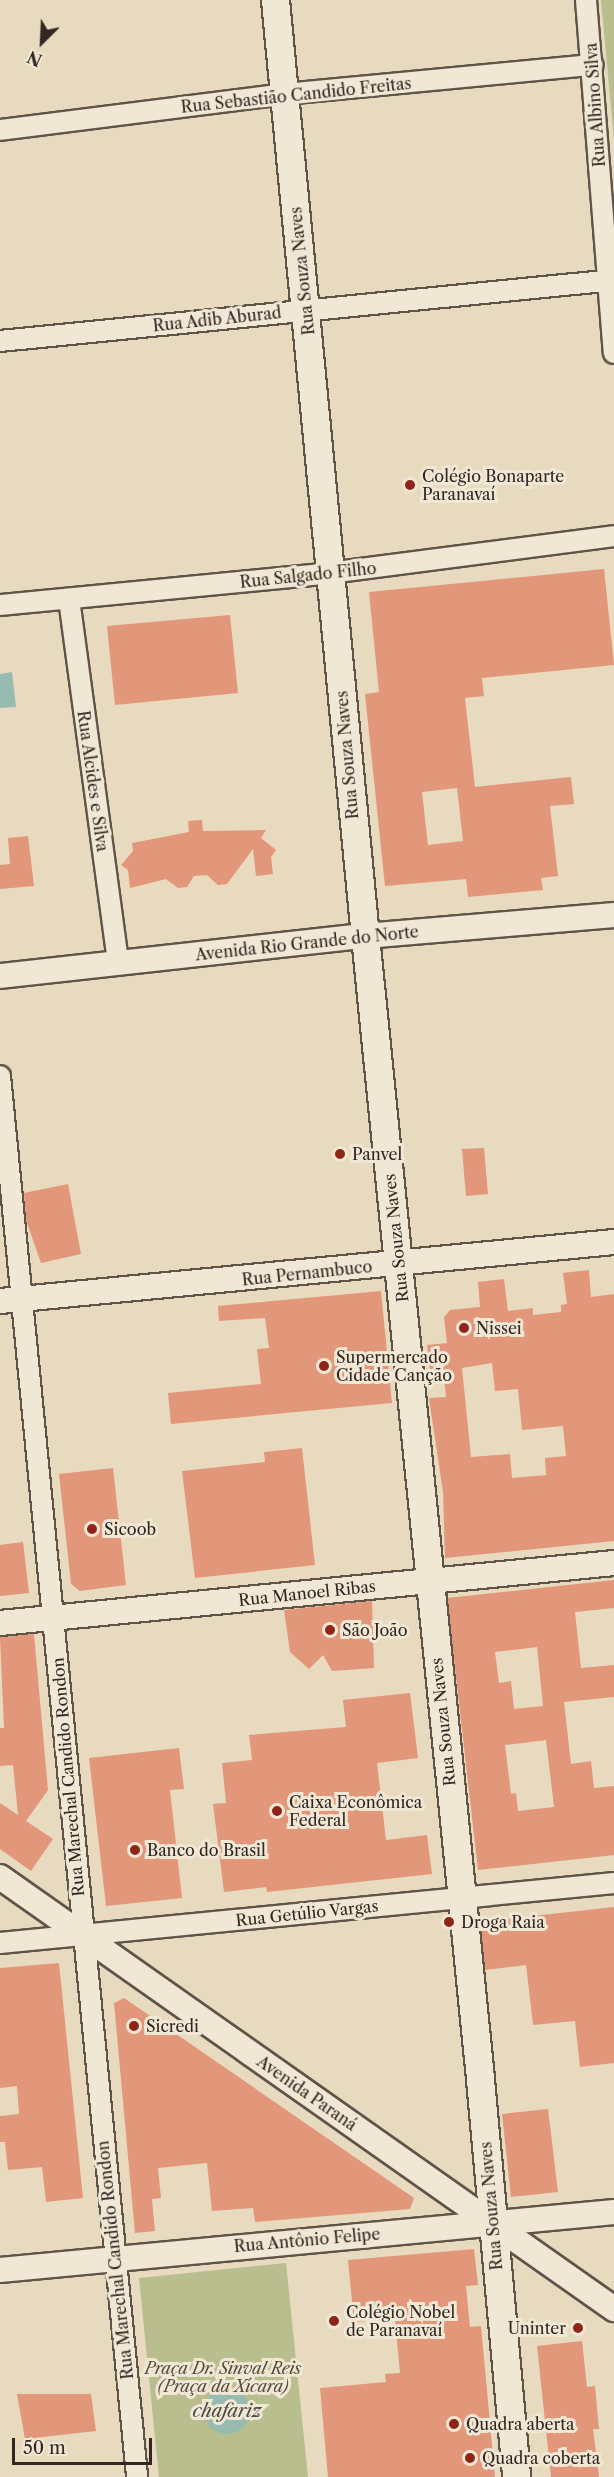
<!DOCTYPE html>
<meta charset="utf-8">
<style>
body{margin:0}
#map{position:relative;width:614px;height:2477px;overflow:hidden;background:#e8dabe;font-family:"Libre Caslon Text",serif}
div>[style]{position:absolute}
[style*='--x']{left:calc(var(--x)*1px);top:calc(var(--y)*1px);width:calc(var(--w)*1px);rotate:calc(var(--a)*1deg)}
.green>*{inset:0;background:#b9be8f}
.water>*{inset:0;background:#97bbb1}
.round{border-radius:50%}
.building>*{inset:0;background:#e2967a}
.roads{filter:drop-shadow(2px 0 #605449) drop-shadow(-2px 0 #605449) drop-shadow(0 2px #605449) drop-shadow(0 -2px #605449)}
.minor>*{height:20px;margin:-10px;padding:0 10px;transform-origin:10px;border-radius:10px;background:#f0e7d5}
.tertiary>*{height:24px;margin:-12px;padding:0 12px;transform-origin:12px;border-radius:12px;background:#f0e7d5}
.secondary>*{height:27px;margin:-13.5px;padding:0 13.5px;transform-origin:13.5px;border-radius:13.5px;background:#f0e7d5}
.dots>*{width:16px;height:16px;translate:-50% -50%;box-sizing:border-box;border:3px solid #f0e7d5;border-radius:50%}
span{translate:-50% -50%;white-space:nowrap;text-align:center;line-height:1.15;-webkit-text-stroke:6px #f0e7d5;paint-order:stroke}
.street-label{font-size:16px;color:#322722}
.poi-label{font-size:16px;color:#322722}
.left{translate:0 -50%;text-align:left}
.right{translate:-100% -50%;text-align:right}
.park-label{font-size:16px;color:#544d3d;font-style:italic}
.water-label{font-size:18px;color:#4b4c46;font-style:italic}
.north{position:absolute;left:12px;top:12px;width:60px;height:60px;-webkit-text-stroke:4px #f0e7d5;paint-order:stroke;rotate:204deg;font-size:16px;font-weight:700;line-height:24px;text-align:center;color:#322722}
.north::after{content:'';display:block;margin:auto;width:21px;height:27px;background:#322722;clip-path:polygon(50% 0,100% 100%,50% 72%,0 100%)}
.scale{position:absolute;left:12px;top:2438px;width:140px;height:27px;box-sizing:border-box;border:3px solid #322722;border-top:0;padding-left:8px;font-size:18px;line-height:21px;white-space:nowrap;color:#322722;-webkit-text-stroke:4px #f0e7d5;paint-order:stroke}
</style>
<div id="map">
<div class="green">
<div style="clip-path:polygon(601px 0,614px 0,614px 140px)"></div>
<div style="clip-path:polygon(286px 2263px,308px 2477px,159px 2477px,139px 2278px)"></div>
</div>
<div class="water">
<div style="clip-path:polygon(12px 672px,16px 707px,0 708px,0 674px)"></div>
<div class="round" style="left:204px;top:2388px;width:46px;height:46px"></div>
</div>
<div class="building">
<div style="clip-path:polygon(evenodd,604px 569px,614px 665px,482px 678px,484px 696px,465px 698px,475px 787px,571px 777px,574px 804px,550px 806px,558px 876px,541px 878px,543px 890px,468px 897px,466px 879px,385px 886px,365px 694px,379px 692px,369px 592px,604px 569px,457px 788px,463px 841px,428px 845px,422px 792px,457px 788px)"></div>
<div style="clip-path:polygon(230px 615px,238px 693px,115px 705px,107px 626px)"></div>
<div style="clip-path:polygon(202px 820px,203px 831px,266px 830px,261px 838px,276px 850px,271px 857px,273px 874px,256px 876px,253px 849px,227px 884px,218px 885px,207px 875px,194px 876px,187px 887px,178px 888px,166px 879px,130px 888px,128px 870px,121px 865px,133px 851px,132px 843px,189px 832px,188px 821px)"></div>
<div style="clip-path:polygon(28px 836px,34px 886px,0 889px,0 865px,10px 864px,8px 838px)"></div>
<div style="clip-path:polygon(484px 1148px,488px 1194px,466px 1196px,462px 1149px)"></div>
<div style="clip-path:polygon(68px 1184px,81px 1254px,41px 1263px,26px 1220px,24px 1193px)"></div>
<div style="clip-path:polygon(evenodd,589px 1270px,591px 1297px,614px 1294px,614px 1541px,445px 1558px,443px 1492px,429px 1398px,446px 1397px,443px 1368px,430px 1370px,427px 1345px,447px 1343px,444px 1317px,450px 1310px,480px 1307px,478px 1282px,504px 1279px,508px 1311px,533px 1308px,533px 1315px,561px 1312px,561px 1305px,567px 1304px,563px 1273px,589px 1270px,492px 1363px,495px 1391px,518px 1389px,522px 1430px,563px 1426px,566px 1456px,545px 1458px,546px 1475px,512px 1478px,510px 1454px,471px 1457px,462px 1368px,492px 1363px)"></div>
<div style="clip-path:polygon(381px 1291px,392px 1403px,171px 1424px,168px 1393px,261px 1384px,257px 1349px,269px 1348px,265px 1318px,219px 1321px,218px 1306px)"></div>
<div style="clip-path:polygon(302px 1448px,315px 1565px,195px 1578px,182px 1471px,265px 1462px,264px 1452px)"></div>
<div style="clip-path:polygon(113px 1468px,126px 1585px,80px 1591px,71px 1584px,59px 1474px)"></div>
<div style="clip-path:polygon(23px 1542px,29px 1593px,0 1596px,0 1545px)"></div>
<div style="clip-path:polygon(evenodd,614px 1580px,614px 1608px,575px 1612px,581px 1668px,614px 1665px,614px 1697px,564px 1702px,571px 1764px,591px 1761px,594px 1788px,614px 1786px,614px 1855px,478px 1870px,447px 1598px,614px 1580px,537px 1647px,543px 1706px,514px 1709px,511px 1681px,499px 1683px,495px 1652px,537px 1647px,614px 1580px,546px 1740px,554px 1807px,518px 1811px,516px 1793px,511px 1794px,505px 1745px,546px 1740px)"></div>
<div style="clip-path:polygon(372px 1601px,374px 1668px,332px 1671px,323px 1655px,309px 1669px,290px 1652px,284px 1610px)"></div>
<div style="clip-path:polygon(34px 1634px,48px 1790px,26px 1821px,53px 1839px,31px 1871px,0 1849px,0 1803px,18px 1815px,13px 1765px,0 1766px,0 1728px,4px 1728px,0 1637px)"></div>
<div style="clip-path:polygon(410px 1693px,418px 1758px,377px 1763px,386px 1840px,427px 1835px,432px 1874px,267px 1892px,266px 1887px,224px 1892px,213px 1804px,226px 1803px,222px 1763px,252px 1760px,249px 1735px,346px 1727px,343px 1700px)"></div>
<div style="clip-path:polygon(179px 1748px,184px 1789px,170px 1790px,182px 1898px,106px 1906px,89px 1758px)"></div>
<div style="clip-path:polygon(614px 1907px,614px 2063px,580px 2067px,575px 2021px,533px 2025px,526px 1965px,485px 1970px,480px 1922px)"></div>
<div style="clip-path:polygon(59px 1963px,83px 2198px,46px 2202px,42px 2167px,8px 2170px,5px 2142px,0 2142px,0 2116px,19px 2114px,17px 2086px,0 2088px,0 1968px)"></div>
<div style="clip-path:polygon(124px 1998px,414px 2198px,410px 2209px,255px 2222px,253px 2208px,212px 2211px,207px 2163px,158px 2168px,161px 2198px,152px 2199px,155px 2231px,135px 2233px,114px 2003px)"></div>
<div style="clip-path:polygon(548px 2109px,558px 2192px,511px 2197px,502px 2114px)"></div>
<div style="clip-path:polygon(474px 2249px,478px 2285px,466px 2286px,470px 2327px,481px 2326px,495px 2477px,328px 2477px,320px 2388px,386px 2382px,385px 2374px,400px 2373px,395px 2319px,354px 2322px,348px 2260px)"></div>
<div style="clip-path:polygon(582px 2341px,587px 2387px,595px 2386px,599px 2429px,593px 2429px,599px 2477px,551px 2477px,537px 2346px)"></div>
<div style="clip-path:polygon(17px 2394px,91px 2394px,96px 2431px,25px 2439px)"></div>
</div>
<div class="roads">
<div class="minor">
<div style="--x:586;--y:0;--w:354;--a:85.5"></div>
<div style="--x:0;--y:130;--w:286;--a:-7.2"></div>
<div style="--x:284;--y:94;--w:310;--a:-5.4"></div>
<div style="--x:0;--y:341;--w:617;--a:-5.67"></div>
<div style="--x:69;--y:599;--w:367;--a:82.3"></div>
<div style="--x:0;--y:605;--w:332;--a:-5.5"></div>
<div style="--x:330;--y:573;--w:286;--a:-7.4"></div>
<div style="--x:0;--y:1076;--w:1408;--a:84.41"></div>
<div style="--x:0;--y:1943;--w:617;--a:-5.58"></div>
</div>
<div class="tertiary">
<div style="--x:0;--y:976;--w:367;--a:-6.3"></div>
<div style="--x:365;--y:936;--w:250;--a:-4.8"></div>
<div style="--x:0;--y:1301;--w:617;--a:-5.49"></div>
<div style="--x:0;--y:1623;--w:617;--a:-5.58"></div>
<div style="--x:0;--y:1877;--w:751;--a:35.13"></div>
<div style="--x:0;--y:2270;--w:617;--a:-5.4"></div>
</div>
<div class="secondary">
<div style="--x:275;--y:0;--w:940;--a:84.51"></div>
<div style="--x:365;--y:936;--w:1149;--a:84.25"></div>
<div style="--x:480;--y:2079;--w:400;--a:84.8"></div>
</div>
</div>
<div class="dots">
<div style="left:410px;top:485px;background:#8f2418"></div>
<div style="left:340px;top:1154px;background:#8f2418"></div>
<div style="left:464px;top:1328px;background:#8f2418"></div>
<div style="left:324px;top:1366px;background:#8f2418"></div>
<div style="left:92px;top:1529px;background:#8f2418"></div>
<div style="left:330px;top:1630px;background:#8f2418"></div>
<div style="left:277px;top:1811px;background:#8f2418"></div>
<div style="left:135px;top:1850px;background:#8f2418"></div>
<div style="left:449px;top:1922px;background:#8f2418"></div>
<div style="left:134px;top:2026px;background:#8f2418"></div>
<div style="left:334px;top:2321px;background:#8f2418"></div>
<div style="left:578px;top:2328px;background:#8f2418"></div>
<div style="left:454px;top:2424px;background:#8f2418"></div>
<div style="left:470px;top:2458px;background:#8f2418"></div>
</div>
<div class="street-label">
<span style="left:296px;top:95px;rotate:-6deg">Rua Sebastião Candido Freitas</span>
<span style="left:595px;top:105px;rotate:-94deg">Rua Albino Silva</span>
<span style="left:302px;top:271px;rotate:-96deg">Rua Souza Naves</span>
<span style="left:217px;top:319px;rotate:-6deg">Rua Adib Aburad</span>
<span style="left:308px;top:575px;rotate:-6deg">Rua Salgado Filho</span>
<span style="left:347px;top:755px;rotate:-95deg">Rua Souza Naves</span>
<span style="left:93px;top:781px;rotate:82deg">Rua Alcides e Silva</span>
<span style="left:307px;top:943px;rotate:-6deg">Avenida Rio Grande do Norte</span>
<span style="left:396px;top:1238px;rotate:-96deg">Rua Souza Naves</span>
<span style="left:307px;top:1273px;rotate:-6deg">Rua Pernambuco</span>
<span style="left:307px;top:1593px;rotate:-6deg">Rua Manoel Ribas</span>
<span style="left:443px;top:1722px;rotate:-96deg">Rua Souza Naves</span>
<span style="left:68px;top:1777px;rotate:-95deg">Rua Marechal Candido Rondon</span>
<span style="left:307px;top:1913px;rotate:-6deg">Rua Getúlio Vargas</span>
<span style="left:307px;top:2093px;rotate:35deg">Avenida Paraná</span>
<span style="left:491px;top:2206px;rotate:-95deg">Rua Souza Naves</span>
<span style="left:307px;top:2240px;rotate:-5deg">Rua Antônio Felipe</span>
<span style="left:115px;top:2260px;rotate:-96deg">Rua Marechal Candido Rondon</span>
</div>
<div class="poi-label">
<span class="left" style="left:422px;top:485px">Colégio Bonaparte<br>Paranavaí</span>
<span class="left" style="left:352px;top:1154px">Panvel</span>
<span class="left" style="left:476px;top:1328px">Nissei</span>
<span class="left" style="left:336px;top:1366px">Supermercado<br>Cidade Canção</span>
<span class="left" style="left:104px;top:1529px">Sicoob</span>
<span class="left" style="left:342px;top:1630px">São João</span>
<span class="left" style="left:289px;top:1811px">Caixa Econômica<br>Federal</span>
<span class="left" style="left:147px;top:1850px">Banco do Brasil</span>
<span class="left" style="left:461px;top:1922px">Droga Raia</span>
<span class="left" style="left:146px;top:2026px">Sicredi</span>
<span class="left" style="left:346px;top:2321px">Colégio Nobel<br>de Paranavaí</span>
<span class="right" style="left:566px;top:2328px">Uninter</span>
<span class="left" style="left:466px;top:2424px">Quadra aberta</span>
<span class="left" style="left:482px;top:2458px">Quadra coberta</span>
</div>
<div class="park-label">
<span style="left:223px;top:2377px">Praça Dr. Sinval Reis<br>(Praça da Xícara)</span>
</div>
<div class="water-label">
<span style="left:227px;top:2411px">chafariz</span>
</div>
<div class="north">N</div>
<div class="scale">50 m</div>
</div>
